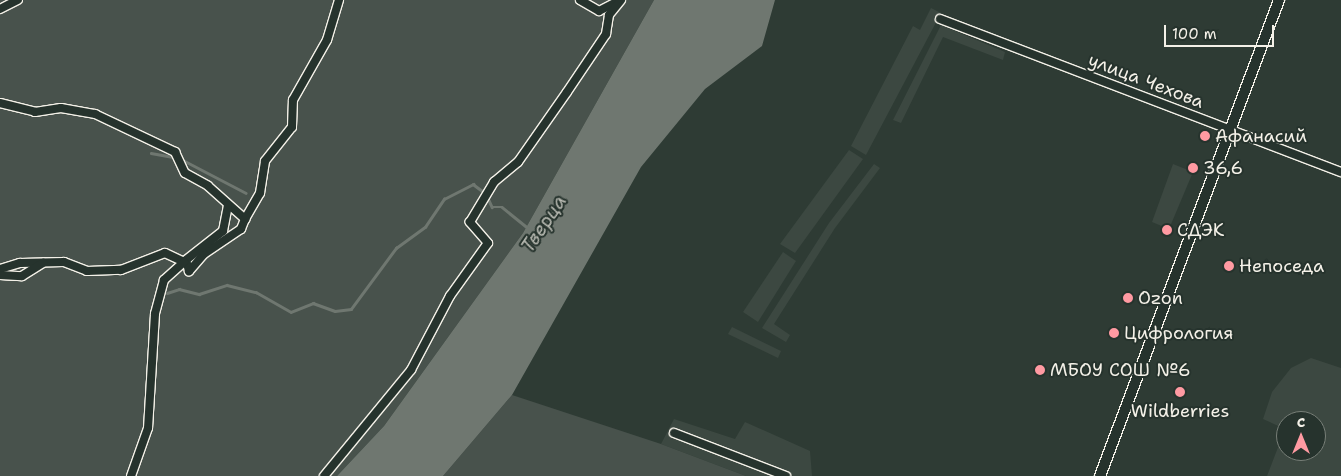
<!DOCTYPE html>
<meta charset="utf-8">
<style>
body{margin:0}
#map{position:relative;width:1341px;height:476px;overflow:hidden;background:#2e3b34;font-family:"Shantell Sans",sans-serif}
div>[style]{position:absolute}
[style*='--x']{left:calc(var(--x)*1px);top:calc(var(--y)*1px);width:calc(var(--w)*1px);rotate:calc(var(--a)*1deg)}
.built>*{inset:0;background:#3c4841}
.green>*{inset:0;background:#48524c}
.water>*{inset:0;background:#6f7770}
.stream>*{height:2.5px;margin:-1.25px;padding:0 1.25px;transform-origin:1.25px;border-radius:1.25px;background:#6f7770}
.roads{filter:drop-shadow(1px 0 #f4f1e8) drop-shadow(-1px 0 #f4f1e8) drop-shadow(0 1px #f4f1e8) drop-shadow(0 -1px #f4f1e8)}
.minor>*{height:8px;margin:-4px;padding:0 4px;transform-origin:4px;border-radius:4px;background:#26332d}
.secondary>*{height:10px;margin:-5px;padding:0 5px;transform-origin:5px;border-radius:5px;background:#26332d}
.dots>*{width:14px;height:14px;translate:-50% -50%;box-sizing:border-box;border:2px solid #26332d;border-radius:50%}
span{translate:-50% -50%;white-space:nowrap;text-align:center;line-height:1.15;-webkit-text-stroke:4px #26332d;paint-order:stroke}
.street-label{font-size:18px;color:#f4f1e8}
.poi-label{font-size:18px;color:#f4f1e8}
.left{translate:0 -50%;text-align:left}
.water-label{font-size:19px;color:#b8bab2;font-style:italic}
.north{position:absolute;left:1276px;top:411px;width:50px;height:50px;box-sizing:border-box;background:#26332d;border:1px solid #787f78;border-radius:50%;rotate:0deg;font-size:14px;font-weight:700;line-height:20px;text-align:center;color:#f4f1e8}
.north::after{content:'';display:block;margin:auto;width:18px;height:22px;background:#ff9aa2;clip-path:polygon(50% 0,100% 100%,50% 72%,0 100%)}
.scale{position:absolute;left:1164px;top:25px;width:110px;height:22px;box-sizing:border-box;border:2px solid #f4f1e8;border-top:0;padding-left:6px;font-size:15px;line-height:18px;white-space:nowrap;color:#f4f1e8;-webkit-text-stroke:4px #26332d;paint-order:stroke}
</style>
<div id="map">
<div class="built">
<div style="clip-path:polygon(931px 8px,941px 13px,866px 155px,851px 146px,913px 26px,920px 30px)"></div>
<div style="clip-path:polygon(941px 25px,1005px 52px,1003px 60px,943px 37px,901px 123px,893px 120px)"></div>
<div style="clip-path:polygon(849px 150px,863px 159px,795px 253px,780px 244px)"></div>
<div style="clip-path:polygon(874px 164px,880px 168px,835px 228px,774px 324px,790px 335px,786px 342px,762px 328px,829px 223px)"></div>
<div style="clip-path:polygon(1173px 164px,1193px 172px,1169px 229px,1152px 222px)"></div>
<div style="clip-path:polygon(783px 252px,796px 261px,758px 322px,743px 312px)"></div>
<div style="clip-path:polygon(732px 327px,781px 351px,778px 358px,728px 334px)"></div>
<div style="clip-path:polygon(evenodd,1311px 358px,1341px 368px,1341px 476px,1267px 476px,1285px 429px,1263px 419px,1272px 392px,1291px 368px,1311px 358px,1286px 421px,1316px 421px,1316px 451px,1286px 451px,1286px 421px)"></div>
<div style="clip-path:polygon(674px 419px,735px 439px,745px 422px,810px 451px,812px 476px,746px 476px,661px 444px)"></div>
</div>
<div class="green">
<div style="clip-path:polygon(0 0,654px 0,523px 233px,384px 426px,337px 476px,0 476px)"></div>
<div style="clip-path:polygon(512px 395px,661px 444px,746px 476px,443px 476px)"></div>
</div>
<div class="water">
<div style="clip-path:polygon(654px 0,775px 0,762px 46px,705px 89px,641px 167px,512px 395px,443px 476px,337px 476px,384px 426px,523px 233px)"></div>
</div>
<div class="stream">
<div style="--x:151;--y:153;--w:22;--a:10"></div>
<div style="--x:181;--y:159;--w:73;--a:27.6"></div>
<div style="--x:488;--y:198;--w:10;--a:66"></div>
<div style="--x:492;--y:207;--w:10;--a:0"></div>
<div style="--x:502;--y:207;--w:35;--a:39"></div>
<div style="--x:167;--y:293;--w:13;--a:-18"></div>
<div style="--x:179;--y:289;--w:21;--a:14"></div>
<div style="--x:199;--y:294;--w:29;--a:-18"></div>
<div style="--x:227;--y:285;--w:30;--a:14"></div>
<div style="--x:256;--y:292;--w:40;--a:29.7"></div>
<div style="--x:291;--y:312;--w:24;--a:-22"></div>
<div style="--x:313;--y:303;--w:23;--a:20"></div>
<div style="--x:335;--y:311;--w:16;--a:-7"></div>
<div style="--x:351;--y:309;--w:76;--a:-53.6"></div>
<div style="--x:396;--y:248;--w:36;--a:-36"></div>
<div style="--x:425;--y:227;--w:34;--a:-56"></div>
<div style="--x:444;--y:199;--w:33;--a:-27"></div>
<div style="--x:473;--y:184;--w:15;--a:37"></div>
</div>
<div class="roads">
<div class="minor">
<div style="--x:580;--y:0;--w:22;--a:30"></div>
<div style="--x:599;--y:11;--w:20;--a:-27"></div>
<div style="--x:0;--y:9;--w:20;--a:-27"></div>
<div style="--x:940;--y:19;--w:429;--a:20.9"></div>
<div style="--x:0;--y:103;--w:36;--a:14"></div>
<div style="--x:35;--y:112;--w:26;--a:-9"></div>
<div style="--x:61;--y:108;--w:35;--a:10"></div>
<div style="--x:95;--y:114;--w:89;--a:25.4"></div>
<div style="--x:175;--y:152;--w:23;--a:65"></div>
<div style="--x:185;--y:173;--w:26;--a:29"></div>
<div style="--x:208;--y:186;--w:50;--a:41.7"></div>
<div style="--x:245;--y:219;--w:11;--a:112"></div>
<div style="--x:241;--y:229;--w:45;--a:146"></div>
<div style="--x:204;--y:254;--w:23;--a:131"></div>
<div style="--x:189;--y:271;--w:11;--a:-105"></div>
<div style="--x:186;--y:260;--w:47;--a:-38.1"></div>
<div style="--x:223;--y:231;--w:26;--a:-79"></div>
<div style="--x:245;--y:219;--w:30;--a:-60"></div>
<div style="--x:260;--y:193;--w:32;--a:-81"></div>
<div style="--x:265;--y:161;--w:43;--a:-51.5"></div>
<div style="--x:292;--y:127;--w:27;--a:-88"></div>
<div style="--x:293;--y:100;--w:69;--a:-60.5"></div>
<div style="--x:327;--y:40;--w:42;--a:-73.3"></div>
<div style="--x:0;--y:269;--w:21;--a:-17"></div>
<div style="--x:20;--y:263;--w:44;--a:-1.3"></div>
<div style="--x:64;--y:262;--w:25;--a:21"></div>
<div style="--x:87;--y:271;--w:34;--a:-2"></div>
<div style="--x:121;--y:270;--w:47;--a:-21.1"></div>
<div style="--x:165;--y:253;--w:21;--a:25"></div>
<div style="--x:184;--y:262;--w:27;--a:138"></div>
<div style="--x:164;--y:280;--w:35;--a:105"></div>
<div style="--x:155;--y:314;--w:114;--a:93.5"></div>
<div style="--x:148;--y:428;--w:51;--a:109.5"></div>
<div style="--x:0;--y:275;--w:22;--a:3"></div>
<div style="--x:22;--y:276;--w:25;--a:-32"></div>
<div style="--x:674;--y:433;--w:120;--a:21"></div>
<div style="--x:324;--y:476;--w:137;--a:-50.6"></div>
<div style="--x:411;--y:370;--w:84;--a:-62.2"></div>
<div style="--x:450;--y:296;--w:65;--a:-54.4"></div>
<div style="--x:488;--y:243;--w:28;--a:-131"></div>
<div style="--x:470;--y:222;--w:47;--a:-59"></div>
<div style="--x:494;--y:182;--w:31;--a:-40"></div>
<div style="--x:518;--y:162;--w:85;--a:-55"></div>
<div style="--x:567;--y:92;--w:70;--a:-56.1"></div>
<div style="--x:606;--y:34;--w:19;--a:-81"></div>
<div style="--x:609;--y:15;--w:19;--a:-51"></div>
</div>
<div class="secondary">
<div style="--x:1100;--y:476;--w:509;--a:-69.39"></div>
</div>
</div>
<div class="dots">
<div style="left:1205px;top:136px;background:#ff9aa2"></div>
<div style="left:1193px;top:168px;background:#ff9aa2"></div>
<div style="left:1167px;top:230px;background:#ff9aa2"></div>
<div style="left:1229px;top:266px;background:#ff9aa2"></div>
<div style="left:1128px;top:298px;background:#ff9aa2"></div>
<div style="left:1114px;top:333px;background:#ff9aa2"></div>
<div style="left:1040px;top:370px;background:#ff9aa2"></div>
<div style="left:1180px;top:392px;background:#ff9aa2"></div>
</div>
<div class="street-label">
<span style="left:1146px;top:81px;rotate:21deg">улица Чехова</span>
</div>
<div class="poi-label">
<span class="left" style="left:1215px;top:136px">Афанасий</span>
<span class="left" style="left:1203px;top:168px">36,6</span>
<span class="left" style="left:1177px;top:230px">СДЭК</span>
<span class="left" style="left:1239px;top:266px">Непоседа</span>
<span class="left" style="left:1138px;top:298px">Ozon</span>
<span class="left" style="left:1124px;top:333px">Цифрология</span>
<span class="left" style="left:1050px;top:370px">МБОУ СОШ №6</span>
<span style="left:1180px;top:411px">Wildberries</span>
</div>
<div class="water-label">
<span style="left:544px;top:224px;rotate:-56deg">Тверца</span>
</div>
<div class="north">С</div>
<div class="scale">100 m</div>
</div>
